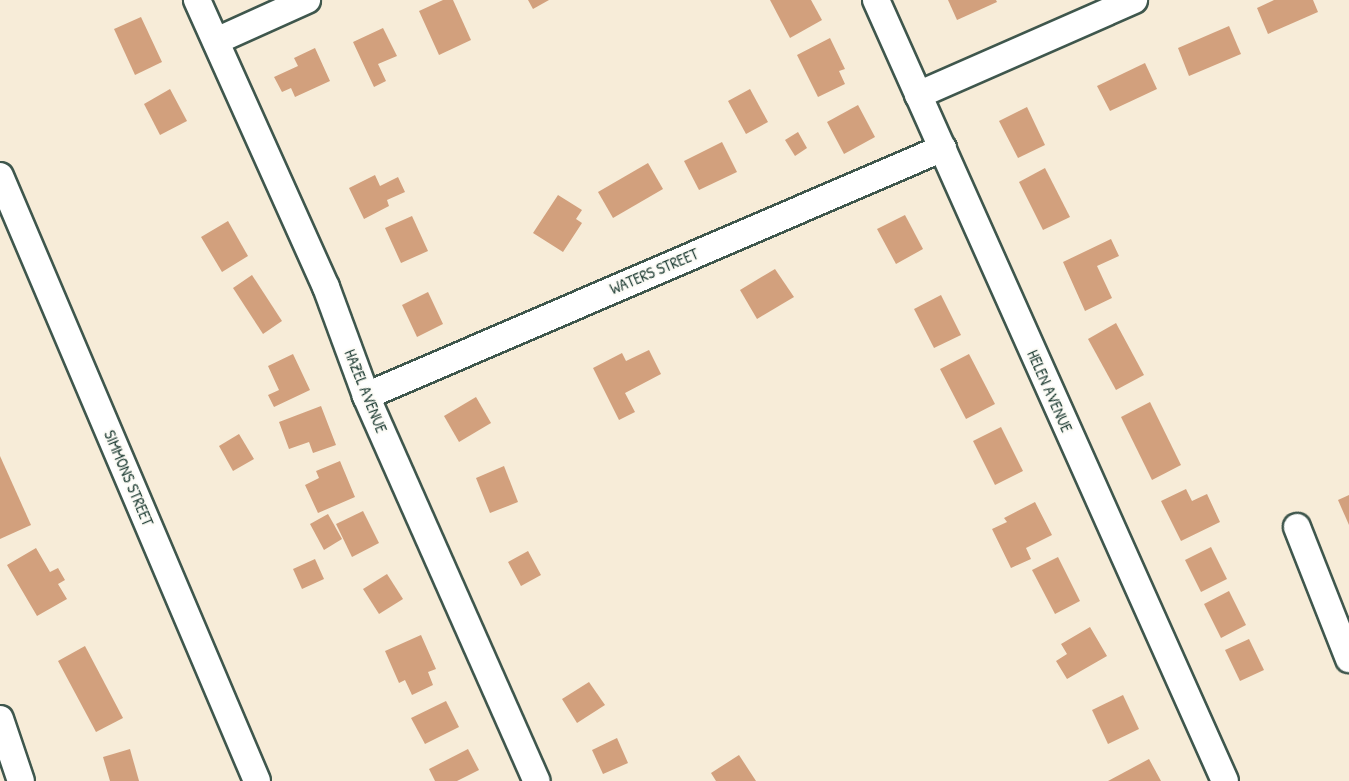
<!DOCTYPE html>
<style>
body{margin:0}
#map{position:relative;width:1349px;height:781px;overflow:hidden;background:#f7ecd8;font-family:"Patrick Hand",sans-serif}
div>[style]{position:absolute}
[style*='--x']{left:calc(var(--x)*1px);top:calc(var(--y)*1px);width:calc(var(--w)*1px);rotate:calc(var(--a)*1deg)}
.building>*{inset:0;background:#d2a07d}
.roads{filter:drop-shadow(2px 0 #3f574d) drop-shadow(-2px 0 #3f574d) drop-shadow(0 2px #3f574d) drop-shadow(0 -2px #3f574d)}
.minor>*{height:26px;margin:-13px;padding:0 13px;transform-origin:13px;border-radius:13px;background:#fff}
span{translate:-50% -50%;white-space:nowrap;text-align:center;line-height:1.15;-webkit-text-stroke:4.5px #fdfcf7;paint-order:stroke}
.street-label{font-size:16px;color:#1f3d34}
</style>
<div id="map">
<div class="building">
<div style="clip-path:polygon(443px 0,453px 0,471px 40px,439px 55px,419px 11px)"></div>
<div style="clip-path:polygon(528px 0,549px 0,533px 9px)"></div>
<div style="clip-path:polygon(770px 0,811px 0,822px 20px,790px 38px)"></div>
<div style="clip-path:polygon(948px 0,996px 0,997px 2px,957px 20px)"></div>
<div style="clip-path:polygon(1274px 0,1313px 0,1318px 12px,1268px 34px,1257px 8px)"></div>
<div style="clip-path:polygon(141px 17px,162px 62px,135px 75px,114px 29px)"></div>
<div style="clip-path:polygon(1229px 26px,1241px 54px,1189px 76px,1178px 48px)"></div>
<div style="clip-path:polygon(383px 28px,397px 56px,378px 64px,386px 81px,374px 87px,353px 42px)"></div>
<div style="clip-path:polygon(830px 38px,845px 69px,839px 71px,845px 84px,818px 97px,797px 55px)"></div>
<div style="clip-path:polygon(315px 48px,330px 81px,295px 97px,291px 88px,282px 92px,274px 77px,298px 66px,294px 58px)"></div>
<div style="clip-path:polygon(1145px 63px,1157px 89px,1110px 111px,1097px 86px)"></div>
<div style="clip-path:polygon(170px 89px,187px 121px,160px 135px,144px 104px)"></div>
<div style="clip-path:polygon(750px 89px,768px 122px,746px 134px,728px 101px)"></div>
<div style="clip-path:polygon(858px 105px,875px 137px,844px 154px,827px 122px)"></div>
<div style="clip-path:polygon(1027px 107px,1045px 145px,1018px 158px,999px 121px)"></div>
<div style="clip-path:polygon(798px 132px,807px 148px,795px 156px,785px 140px)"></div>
<div style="clip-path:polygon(722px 142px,737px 172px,699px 190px,684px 161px)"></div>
<div style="clip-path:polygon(648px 163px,663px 189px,613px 218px,598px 192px)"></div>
<div style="clip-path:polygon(1045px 168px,1070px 217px,1043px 230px,1019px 182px)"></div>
<div style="clip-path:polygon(375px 175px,380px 186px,398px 177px,405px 192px,387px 200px,389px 206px,364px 219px,349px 188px)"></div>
<div style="clip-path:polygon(558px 195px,582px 210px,576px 219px,582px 223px,563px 252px,533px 233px)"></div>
<div style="clip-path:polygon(905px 215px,923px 249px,896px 264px,877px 229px)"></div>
<div style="clip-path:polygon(412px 216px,428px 251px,401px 263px,385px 228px)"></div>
<div style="clip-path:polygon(228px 221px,248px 256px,222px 272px,201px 237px)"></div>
<div style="clip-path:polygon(1111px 239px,1119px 256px,1097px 266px,1112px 298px,1085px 311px,1063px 262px)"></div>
<div style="clip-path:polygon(775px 269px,794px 297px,757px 319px,740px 290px)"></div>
<div style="clip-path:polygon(252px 275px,282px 321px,263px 334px,233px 288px)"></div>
<div style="clip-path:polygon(428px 292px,443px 324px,417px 337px,402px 305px)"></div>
<div style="clip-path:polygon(941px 295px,961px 335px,934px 348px,914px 309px)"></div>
<div style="clip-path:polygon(1116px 323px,1144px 375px,1116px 390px,1088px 339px)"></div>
<div style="clip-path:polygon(649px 350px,661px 374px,625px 393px,635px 412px,619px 420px,593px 368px,622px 353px,626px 361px)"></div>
<div style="clip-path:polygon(293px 354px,310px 390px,274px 407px,268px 395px,279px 390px,268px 366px)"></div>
<div style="clip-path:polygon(969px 354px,995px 404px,966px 419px,940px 369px)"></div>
<div style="clip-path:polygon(476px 397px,491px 423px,459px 442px,444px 416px)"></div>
<div style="clip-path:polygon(1150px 402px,1181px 465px,1152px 480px,1121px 417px)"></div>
<div style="clip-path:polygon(321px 406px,336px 445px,313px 453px,309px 442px,289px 449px,279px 422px)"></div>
<div style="clip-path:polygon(1001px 427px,1023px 471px,995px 485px,973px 441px)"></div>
<div style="clip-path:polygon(239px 434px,254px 459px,233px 471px,219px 446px)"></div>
<div style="clip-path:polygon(0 456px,31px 525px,0 539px)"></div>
<div style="clip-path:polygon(340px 461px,355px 497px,318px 513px,305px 485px,319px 478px,316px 471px)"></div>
<div style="clip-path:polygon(504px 466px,518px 502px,490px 513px,476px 478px)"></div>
<div style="clip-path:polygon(1186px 489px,1192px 501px,1207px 494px,1220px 522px,1181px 541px,1161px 501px)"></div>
<div style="clip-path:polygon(1349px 495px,1349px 525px,1338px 500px)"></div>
<div style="clip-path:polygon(1035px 502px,1052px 535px,1026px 548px,1031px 559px,1011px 568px,992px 529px,1007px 522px,1004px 518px)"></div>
<div style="clip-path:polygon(363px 511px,379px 543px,352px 557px,336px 524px)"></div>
<div style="clip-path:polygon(328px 514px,342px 539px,324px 550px,310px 524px)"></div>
<div style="clip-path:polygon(1211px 547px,1227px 579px,1201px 592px,1185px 560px)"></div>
<div style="clip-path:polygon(36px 548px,50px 572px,58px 568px,65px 580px,58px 584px,67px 599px,37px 616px,7px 565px)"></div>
<div style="clip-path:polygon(528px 551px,541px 575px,521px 586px,508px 562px)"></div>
<div style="clip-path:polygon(1058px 557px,1080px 601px,1055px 614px,1032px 570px)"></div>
<div style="clip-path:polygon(315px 559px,324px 579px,302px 589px,293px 569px)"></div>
<div style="clip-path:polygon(387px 574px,403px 599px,379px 614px,363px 589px)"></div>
<div style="clip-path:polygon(1229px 591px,1246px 625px,1221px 638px,1204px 604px)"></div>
<div style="clip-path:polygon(1090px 627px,1107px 656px,1067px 679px,1056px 661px,1067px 654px,1061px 644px)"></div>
<div style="clip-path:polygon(421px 635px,436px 669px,428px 672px,433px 685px,412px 695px,405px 680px,399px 683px,385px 651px)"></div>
<div style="clip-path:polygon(1249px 639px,1264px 670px,1240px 681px,1225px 650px)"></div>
<div style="clip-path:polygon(85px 646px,123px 718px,96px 732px,58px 661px)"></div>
<div style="clip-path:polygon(589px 682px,605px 705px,577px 723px,562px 699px)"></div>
<div style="clip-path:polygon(1123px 695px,1139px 729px,1108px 744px,1092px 710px)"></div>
<div style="clip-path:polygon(446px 701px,459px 727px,425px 744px,411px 718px)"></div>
<div style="clip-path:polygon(617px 738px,628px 763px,603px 774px,592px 750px)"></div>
<div style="clip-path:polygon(130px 749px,139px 781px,110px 781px,103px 757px)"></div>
<div style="clip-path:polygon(468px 749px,479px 770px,457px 781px,435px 781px,429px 769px)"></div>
<div style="clip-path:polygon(739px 755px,756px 781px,716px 781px,711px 773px)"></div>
<div style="clip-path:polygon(1149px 759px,1161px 781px,1108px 781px)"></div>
</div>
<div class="roads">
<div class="minor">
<div style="--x:197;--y:0;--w:315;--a:65.8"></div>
<div style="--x:326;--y:287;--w:116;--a:69.8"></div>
<div style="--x:366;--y:396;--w:421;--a:66.1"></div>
<div style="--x:876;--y:0;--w:855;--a:65.92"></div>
<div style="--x:216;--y:41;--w:100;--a:-24.3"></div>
<div style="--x:918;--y:95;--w:236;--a:-23.7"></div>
<div style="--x:0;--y:176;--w:657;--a:66.98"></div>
<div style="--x:366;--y:396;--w:628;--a:-23.26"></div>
<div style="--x:1297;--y:527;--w:142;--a:68.5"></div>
<div style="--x:0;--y:719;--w:65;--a:71.3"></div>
</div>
</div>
<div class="street-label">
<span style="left:654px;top:271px;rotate:-23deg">WATERS STREET</span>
<span style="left:366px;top:391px;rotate:68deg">HAZEL AVENUE</span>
<span style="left:1050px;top:391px;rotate:66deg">HELEN AVENUE</span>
<span style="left:129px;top:478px;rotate:67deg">SIMMONS STREET</span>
</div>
</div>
